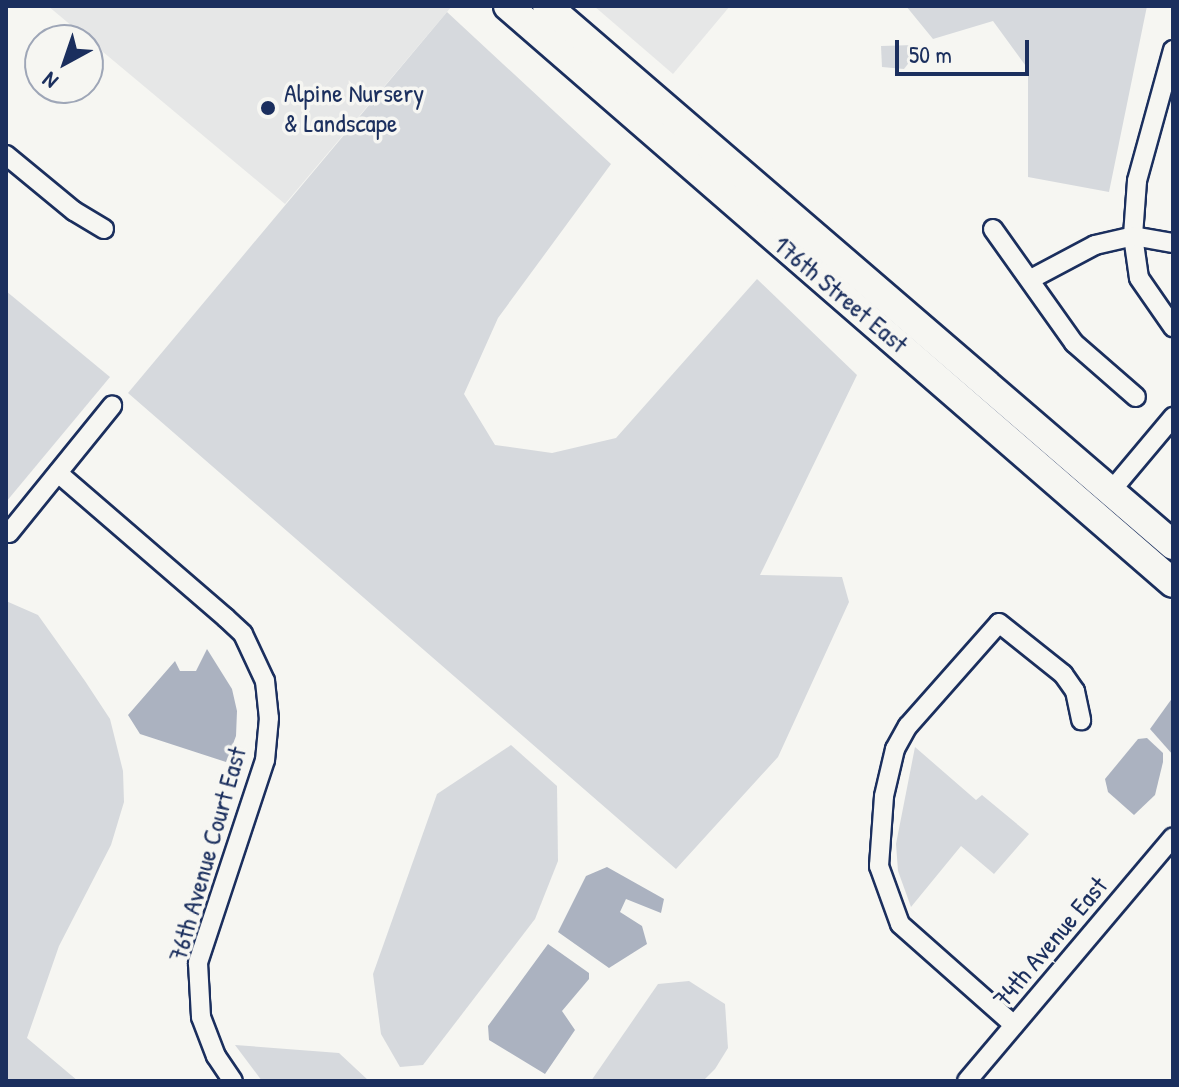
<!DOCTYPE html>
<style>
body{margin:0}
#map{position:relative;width:1179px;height:1087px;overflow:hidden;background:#f6f6f2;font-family:"Patrick Hand",sans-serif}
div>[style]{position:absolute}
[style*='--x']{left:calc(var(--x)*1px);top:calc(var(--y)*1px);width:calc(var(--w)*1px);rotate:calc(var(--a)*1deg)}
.built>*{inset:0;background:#e6e7e7}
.green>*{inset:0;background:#d6d9dd}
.water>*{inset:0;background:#abb2c0}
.roads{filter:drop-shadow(2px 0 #1b2f5e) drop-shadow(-2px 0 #1b2f5e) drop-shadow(0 2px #1b2f5e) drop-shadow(0 -2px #1b2f5e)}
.street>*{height:18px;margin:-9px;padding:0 9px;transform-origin:9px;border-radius:9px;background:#f6f6f2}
.primary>*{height:28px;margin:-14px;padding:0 14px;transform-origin:14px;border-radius:14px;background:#f6f6f2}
.dots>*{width:22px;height:22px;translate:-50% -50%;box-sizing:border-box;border:4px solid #f6f6f2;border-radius:50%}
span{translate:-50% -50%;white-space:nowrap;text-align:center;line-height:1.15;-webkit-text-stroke:7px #f6f6f2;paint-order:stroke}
.poi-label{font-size:26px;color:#1b2f5e}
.left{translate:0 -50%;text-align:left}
.street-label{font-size:26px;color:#1b2f5e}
.frame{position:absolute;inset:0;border:8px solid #1b2f5e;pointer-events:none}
.north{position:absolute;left:24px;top:24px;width:80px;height:80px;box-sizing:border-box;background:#f6f6f2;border:2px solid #9ea6b7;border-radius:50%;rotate:220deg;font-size:22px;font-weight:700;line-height:32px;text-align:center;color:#1b2f5e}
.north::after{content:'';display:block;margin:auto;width:28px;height:36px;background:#1b2f5e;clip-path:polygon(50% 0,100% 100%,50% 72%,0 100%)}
.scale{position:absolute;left:895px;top:40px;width:134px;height:36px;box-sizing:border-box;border:4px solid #1b2f5e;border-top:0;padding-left:10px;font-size:24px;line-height:28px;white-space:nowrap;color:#1b2f5e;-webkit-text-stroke:6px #f6f6f2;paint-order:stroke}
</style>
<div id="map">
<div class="built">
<div style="clip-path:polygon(48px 6px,452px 6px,285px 204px)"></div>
<div style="clip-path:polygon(594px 6px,730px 6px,673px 74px)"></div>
</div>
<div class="green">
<div style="clip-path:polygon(906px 6px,1147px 6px,1109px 192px,1028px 177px,1028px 69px,993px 21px,933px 39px)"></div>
<div style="clip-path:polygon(447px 12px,611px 164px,498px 318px,464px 394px,495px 445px,552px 453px,616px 438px,757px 279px,857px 375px,760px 575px,842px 577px,849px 602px,778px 757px,676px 869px,128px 393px)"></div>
<div style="clip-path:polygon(914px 45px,918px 51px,904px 69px,882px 67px,881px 46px)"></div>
<div style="clip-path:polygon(6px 291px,110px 377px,6px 502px)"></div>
<div style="clip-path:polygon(6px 601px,38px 615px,85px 681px,110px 719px,123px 771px,124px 802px,111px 845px,59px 946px,27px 1038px,78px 1081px,6px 1081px)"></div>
<div style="clip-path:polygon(511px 745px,557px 786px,558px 861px,535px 919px,423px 1065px,400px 1067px,381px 1034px,373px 974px,437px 794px)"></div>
<div style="clip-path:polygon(915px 747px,976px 800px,982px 795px,1029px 834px,994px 874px,961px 846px,911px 907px,898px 871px,896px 844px)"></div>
<div style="clip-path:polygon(689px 981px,725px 1004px,728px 1048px,715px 1069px,703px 1081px,591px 1081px,658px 984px)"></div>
<div style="clip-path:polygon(235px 1045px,339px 1053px,369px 1081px,262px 1081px)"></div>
</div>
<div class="water">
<div style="clip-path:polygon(207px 649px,232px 689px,237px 711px,236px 736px,226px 762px,140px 734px,128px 715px,175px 661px,180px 671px,196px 671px)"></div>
<div style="clip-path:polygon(1173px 697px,1173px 755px,1150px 729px)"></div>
<div style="clip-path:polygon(1147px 738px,1163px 753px,1163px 762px,1155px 795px,1134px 815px,1108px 792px,1105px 779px,1138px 739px)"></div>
<div style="clip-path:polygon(607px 867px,664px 899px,661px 913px,626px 899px,620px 912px,642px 926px,647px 944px,609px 968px,558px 932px,586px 876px)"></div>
<div style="clip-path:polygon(548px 944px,589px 973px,589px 979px,562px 1011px,575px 1030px,545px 1074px,489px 1040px,488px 1026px)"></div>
</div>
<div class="roads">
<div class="street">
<div style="--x:1173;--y:50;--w:136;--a:105.4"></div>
<div style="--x:1137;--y:181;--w:55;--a:94.2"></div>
<div style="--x:1133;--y:236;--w:42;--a:81.9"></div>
<div style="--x:1139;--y:278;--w:60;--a:55.2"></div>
<div style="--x:6;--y:155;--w:88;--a:39.5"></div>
<div style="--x:74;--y:211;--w:35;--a:31"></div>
<div style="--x:993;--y:229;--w:140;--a:54.6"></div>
<div style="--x:1074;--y:343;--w:82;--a:41.1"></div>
<div style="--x:1031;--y:279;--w:72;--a:-28"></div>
<div style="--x:1095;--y:245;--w:39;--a:-13"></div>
<div style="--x:1133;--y:236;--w:41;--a:9.9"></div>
<div style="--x:58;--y:473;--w:222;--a:40.8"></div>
<div style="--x:226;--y:618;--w:23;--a:43"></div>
<div style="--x:243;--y:634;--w:52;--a:64.9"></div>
<div style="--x:265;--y:681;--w:37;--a:84"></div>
<div style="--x:269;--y:718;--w:42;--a:95.4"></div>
<div style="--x:265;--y:760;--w:214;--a:108.3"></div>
<div style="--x:198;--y:963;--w:54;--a:86.8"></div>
<div style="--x:201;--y:1017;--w:42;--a:69"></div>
<div style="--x:216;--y:1056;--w:30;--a:56"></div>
<div style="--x:1111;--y:491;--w:97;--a:-50"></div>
<div style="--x:9;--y:533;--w:164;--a:-51"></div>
<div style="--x:1014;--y:1025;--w:152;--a:-138.5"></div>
<div style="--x:900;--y:924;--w:62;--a:-109.9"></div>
<div style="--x:879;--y:866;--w:70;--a:-85.9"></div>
<div style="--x:884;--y:796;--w:48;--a:-76.8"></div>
<div style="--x:895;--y:749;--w:26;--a:-61"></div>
<div style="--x:908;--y:726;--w:137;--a:-48.5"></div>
<div style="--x:999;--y:623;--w:82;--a:38.6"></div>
<div style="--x:1063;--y:674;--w:21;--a:55"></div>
<div style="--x:1075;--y:691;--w:30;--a:78"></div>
<div style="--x:967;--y:1081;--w:319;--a:-49.8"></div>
</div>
<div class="primary">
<div style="--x:508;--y:6;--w:880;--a:40.95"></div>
<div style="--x:547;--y:6;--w:826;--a:40.73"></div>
</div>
</div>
<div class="dots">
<div style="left:268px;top:108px;background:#1b2f5e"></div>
</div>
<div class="poi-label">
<span class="left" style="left:284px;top:108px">Alpine Nursery<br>&amp; Landscape</span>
</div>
<div class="street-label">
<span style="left:841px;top:294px;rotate:40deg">176th Street East</span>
<span style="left:207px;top:854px;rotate:-74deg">76th Avenue Court East</span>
<span style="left:1050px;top:942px;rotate:-50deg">74th Avenue East</span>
</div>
<div class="frame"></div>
<div class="north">N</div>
<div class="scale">50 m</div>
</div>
